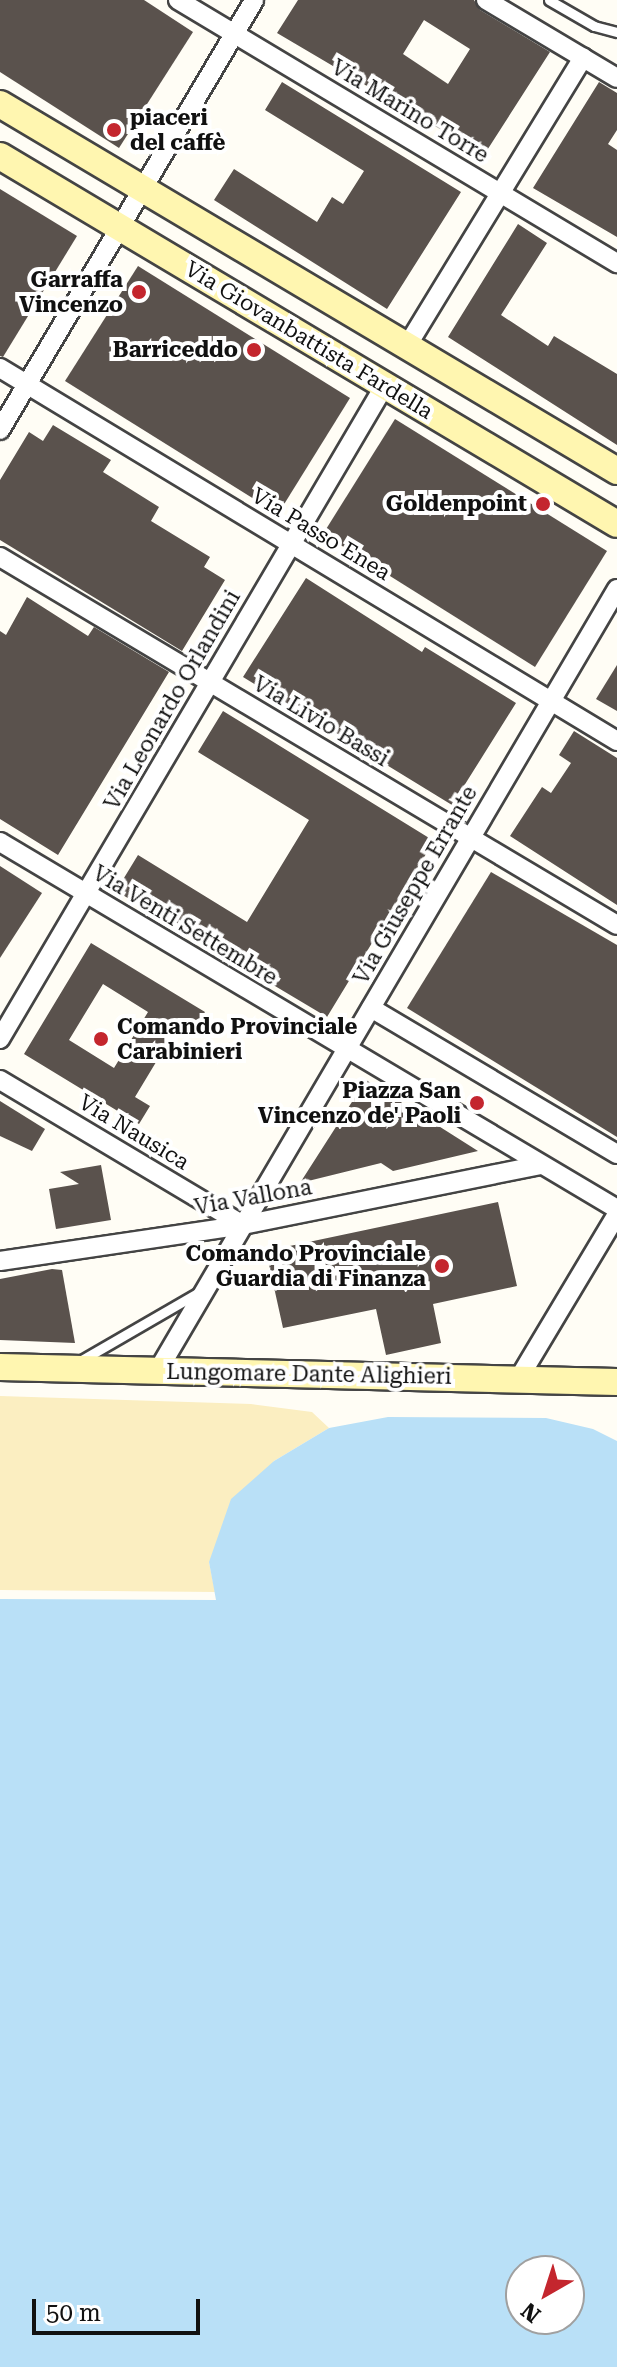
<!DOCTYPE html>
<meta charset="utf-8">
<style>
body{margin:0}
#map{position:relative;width:617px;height:2367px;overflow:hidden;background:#fffdf5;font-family:"Roboto Serif",serif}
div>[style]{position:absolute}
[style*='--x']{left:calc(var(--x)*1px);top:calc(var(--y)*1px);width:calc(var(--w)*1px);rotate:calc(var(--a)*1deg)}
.sand>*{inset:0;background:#fbeec1}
.water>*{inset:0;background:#b9e0f7}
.building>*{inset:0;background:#5a524d}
.roads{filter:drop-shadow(2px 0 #444) drop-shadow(-2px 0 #444) drop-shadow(0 2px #444) drop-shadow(0 -2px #444)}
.service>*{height:9px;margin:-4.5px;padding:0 4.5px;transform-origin:4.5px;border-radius:4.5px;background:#fff}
.minor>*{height:18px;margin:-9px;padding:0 9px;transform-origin:9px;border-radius:9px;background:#fff}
.secondary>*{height:26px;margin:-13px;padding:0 13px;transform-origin:13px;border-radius:13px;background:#fff6b0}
.dots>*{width:22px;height:22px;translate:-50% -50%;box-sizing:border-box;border:4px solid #fff;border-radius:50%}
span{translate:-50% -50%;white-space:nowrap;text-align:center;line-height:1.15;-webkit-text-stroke:8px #fff;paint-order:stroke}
.street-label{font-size:22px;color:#111}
.poi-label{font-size:22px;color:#111;font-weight:700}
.left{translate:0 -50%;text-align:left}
.right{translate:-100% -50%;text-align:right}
.north{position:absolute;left:505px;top:2255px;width:80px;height:80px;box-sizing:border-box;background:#fff;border:2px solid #a0a0a0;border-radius:50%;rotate:219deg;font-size:22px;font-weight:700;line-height:32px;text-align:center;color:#111}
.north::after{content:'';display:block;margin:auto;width:28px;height:36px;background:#c4262e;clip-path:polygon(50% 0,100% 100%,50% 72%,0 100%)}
.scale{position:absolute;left:32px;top:2299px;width:168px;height:36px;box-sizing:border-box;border:4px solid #111;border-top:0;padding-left:10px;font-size:24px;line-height:28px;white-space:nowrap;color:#111;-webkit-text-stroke:6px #fff;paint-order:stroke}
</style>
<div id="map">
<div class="sand">
<div style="clip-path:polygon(0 1396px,251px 1404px,312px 1412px,329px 1428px,274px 1461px,209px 1562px,215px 1592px,0 1590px)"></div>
</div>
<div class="water">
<div style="clip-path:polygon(evenodd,388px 1417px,546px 1418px,593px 1429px,617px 1441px,617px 2367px,0 2367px,0 1599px,216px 1600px,209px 1562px,231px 1499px,274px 1461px,329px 1428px,388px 1417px,521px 2271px,569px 2271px,569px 2319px,521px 2319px,521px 2271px)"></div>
</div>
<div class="building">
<div style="clip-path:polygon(0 0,144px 0,193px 32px,119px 148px,0 72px)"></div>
<div style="clip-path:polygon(evenodd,298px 0,474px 0,480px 10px,550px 52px,484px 155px,277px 33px,298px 0,424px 20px,470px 49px,448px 84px,403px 54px,424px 20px)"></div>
<div style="clip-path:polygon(282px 82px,461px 192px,387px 309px,214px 200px,234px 169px,317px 222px,332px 197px,343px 204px,364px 171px,265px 110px)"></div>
<div style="clip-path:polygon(599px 82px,617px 93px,617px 130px,608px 144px,617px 150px,617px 237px,533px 188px)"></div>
<div style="clip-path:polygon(0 189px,77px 236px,3px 357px,0 356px)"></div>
<div style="clip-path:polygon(518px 224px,547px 243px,501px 315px,548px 346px,554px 336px,617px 374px,617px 445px,448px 337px)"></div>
<div style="clip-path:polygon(138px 266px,350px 398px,278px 514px,65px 381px)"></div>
<div style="clip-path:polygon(395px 419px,607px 551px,535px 667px,323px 534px)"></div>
<div style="clip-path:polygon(53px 425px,111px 460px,103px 472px,159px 507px,151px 521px,210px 557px,204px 567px,225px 580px,182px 651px,0 540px,0 480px,29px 432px,43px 441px)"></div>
<div style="clip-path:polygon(306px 578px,422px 652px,425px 647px,516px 703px,452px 805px,243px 677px)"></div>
<div style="clip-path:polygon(27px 597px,88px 636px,94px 627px,169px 672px,58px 855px,0 819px,0 631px,6px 635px)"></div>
<div style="clip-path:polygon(617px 665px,617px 711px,596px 699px)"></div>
<div style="clip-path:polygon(223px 711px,434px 841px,327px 1017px,116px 891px,138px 855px,247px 922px,309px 820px,198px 752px)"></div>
<div style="clip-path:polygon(574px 731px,617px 758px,617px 905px,510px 836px,542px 787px,551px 793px,571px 763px,559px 755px)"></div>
<div style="clip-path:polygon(0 866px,42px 893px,0 958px)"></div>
<div style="clip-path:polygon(491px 872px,617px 945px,617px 1137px,407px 1008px)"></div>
<div style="clip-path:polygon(evenodd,91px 943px,205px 1012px,195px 1028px,182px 1019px,135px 1097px,150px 1106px,139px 1124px,24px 1054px,91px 943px,103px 984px,148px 1012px,114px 1068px,69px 1040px,103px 984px)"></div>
<div style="clip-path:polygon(366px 1080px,478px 1151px,393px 1171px,381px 1163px,300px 1183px)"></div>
<div style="clip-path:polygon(0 1101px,45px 1129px,32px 1151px,0 1136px)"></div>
<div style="clip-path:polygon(101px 1165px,111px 1220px,56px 1229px,49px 1189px,79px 1184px,60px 1172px)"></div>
<div style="clip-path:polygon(498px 1202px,517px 1286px,433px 1304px,441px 1343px,386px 1355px,376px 1309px,283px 1328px,266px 1251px)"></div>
<div style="clip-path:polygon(52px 1269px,62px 1270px,75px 1343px,0 1340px,0 1279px)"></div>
</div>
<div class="roads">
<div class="service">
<div style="--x:549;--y:0;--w:52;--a:30"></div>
<div style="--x:594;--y:26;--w:24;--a:15"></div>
<div style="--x:80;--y:1361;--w:138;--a:-30.1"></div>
</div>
<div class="minor">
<div style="--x:178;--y:0;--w:512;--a:30.93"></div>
<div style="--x:486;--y:0;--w:152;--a:30.8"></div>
<div style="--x:407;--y:346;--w:338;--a:-58.6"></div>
<div style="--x:0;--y:368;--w:721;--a:31.15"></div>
<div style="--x:0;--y:430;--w:499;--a:-59.4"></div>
<div style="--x:0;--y:557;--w:718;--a:30.81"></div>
<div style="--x:0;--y:842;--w:718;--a:30.74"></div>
<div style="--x:371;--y:1008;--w:286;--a:30.7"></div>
<div style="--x:0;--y:1039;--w:759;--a:-59.52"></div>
<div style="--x:0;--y:1080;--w:283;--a:30.8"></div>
<div style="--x:0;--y:1261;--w:246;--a:-8.4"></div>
<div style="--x:243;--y:1225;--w:304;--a:-11.4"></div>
<div style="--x:157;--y:1372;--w:908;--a:-59.57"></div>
<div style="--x:519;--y:1378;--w:191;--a:-59.1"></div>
</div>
<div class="secondary">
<div style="--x:0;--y:104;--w:718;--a:30.74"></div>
<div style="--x:0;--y:156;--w:718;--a:30.81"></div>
<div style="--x:0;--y:1367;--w:617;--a:1.39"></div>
</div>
</div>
<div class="dots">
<div style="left:114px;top:130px;background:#c4262e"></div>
<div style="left:139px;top:292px;background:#c4262e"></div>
<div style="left:254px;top:350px;background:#c4262e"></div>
<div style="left:543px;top:504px;background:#c4262e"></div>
<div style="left:101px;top:1039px;background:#c4262e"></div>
<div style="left:477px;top:1103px;background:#c4262e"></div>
<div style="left:442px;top:1266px;background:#c4262e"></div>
</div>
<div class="street-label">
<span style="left:410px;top:111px;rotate:31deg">Via Marino Torre</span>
<span style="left:309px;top:340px;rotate:31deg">Via Giovanbattista Fardella</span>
<span style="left:321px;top:534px;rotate:31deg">Via Passo Enea</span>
<span style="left:172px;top:700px;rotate:-60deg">Via Leonardo Orlandini</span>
<span style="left:321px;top:721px;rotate:31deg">Via Livio Bassi</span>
<span style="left:415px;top:885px;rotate:-60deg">Via Giuseppe Errante</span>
<span style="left:185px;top:925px;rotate:31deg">Via Venti Settembre</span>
<span style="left:134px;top:1132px;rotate:31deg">Via Nausica</span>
<span style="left:253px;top:1197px;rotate:-10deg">Via Vallona</span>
<span style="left:309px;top:1374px;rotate:1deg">Lungomare Dante Alighieri</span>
</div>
<div class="poi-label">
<span class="left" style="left:130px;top:130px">piaceri<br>del caffè</span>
<span class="right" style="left:123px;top:292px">Garraffa<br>Vincenzo</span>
<span class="right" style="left:238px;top:350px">Barriceddo</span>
<span class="right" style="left:527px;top:504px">Goldenpoint</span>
<span class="left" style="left:117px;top:1039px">Comando Provinciale<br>Carabinieri</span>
<span class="right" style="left:461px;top:1103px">Piazza San<br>Vincenzo de' Paoli</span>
<span class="right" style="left:426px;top:1266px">Comando Provinciale<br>Guardia di Finanza</span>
</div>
<div class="north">N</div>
<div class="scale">50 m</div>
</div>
